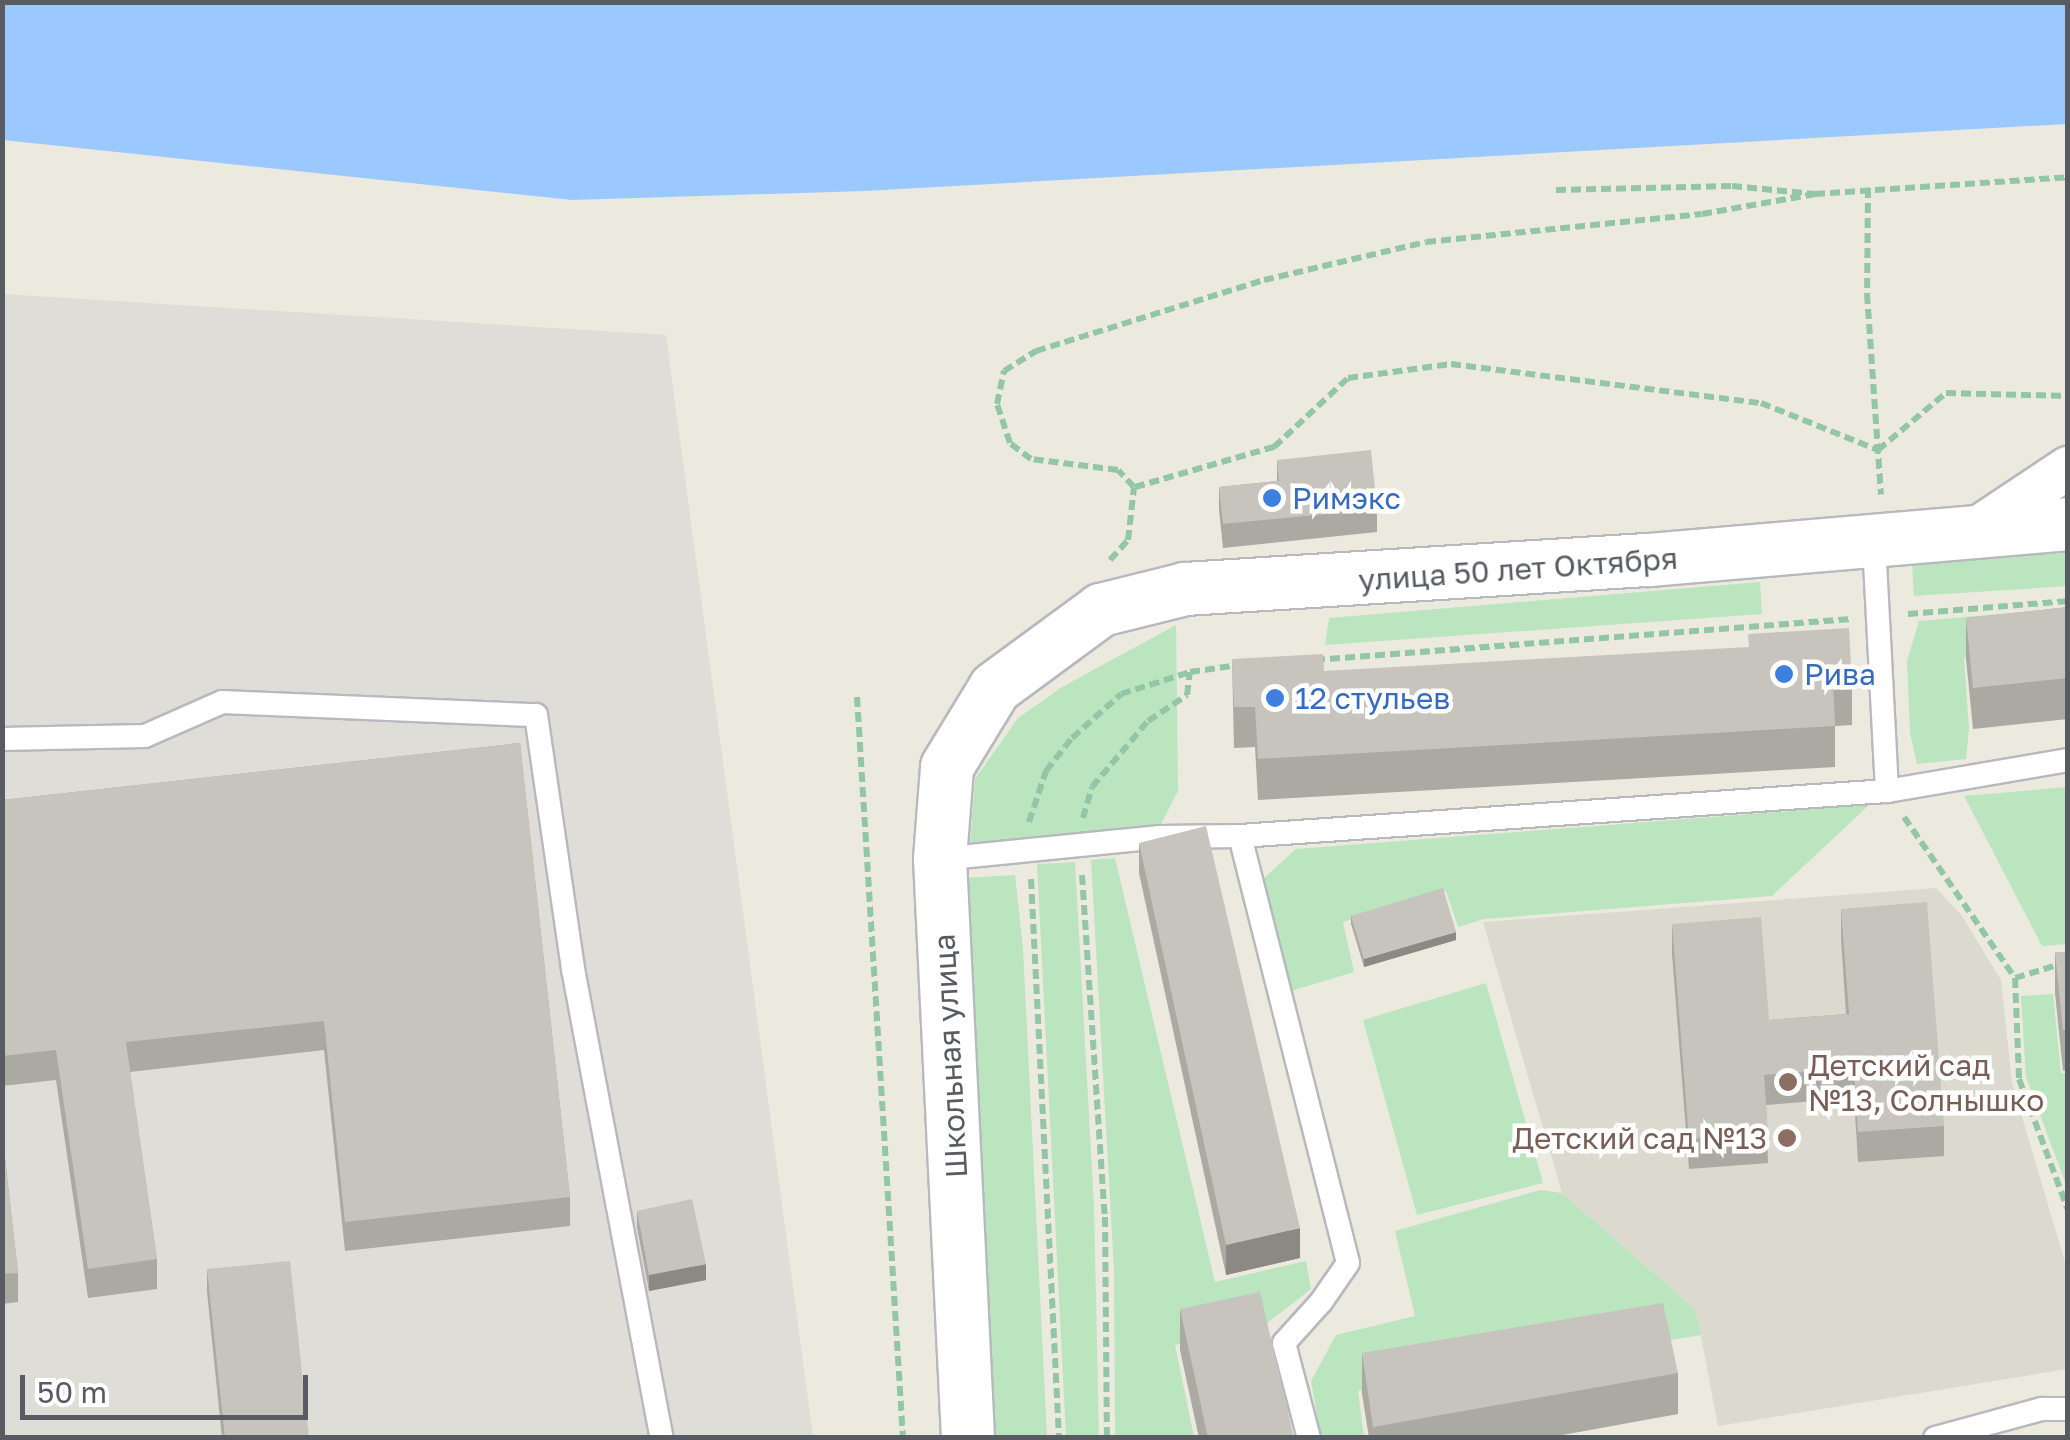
<!DOCTYPE html>
<meta charset="utf-8">
<style>
body{margin:0}
#map{position:relative;width:2070px;height:1440px;overflow:hidden;background:#eceadf;font-family:"Golos Text",sans-serif}
div>[style]{position:absolute}
[style*='--x']{left:calc(var(--x)*1px);top:calc(var(--y)*1px);width:calc(var(--w)*1px);rotate:calc(var(--a)*1deg)}
.industrial>*{inset:0;background:#dfddd7}
.education>*{inset:0;background:#dcdace}
.green>*{inset:0;background:#bae5bf}
.water>*{inset:0;background:#9bc9ff}
.path>*{height:6px;margin-top:-3px;transform-origin:0;background:repeating-linear-gradient(90deg,#93c6a7 0 10px,transparent 0 15px)}
.roads{filter:drop-shadow(2px 0 #b7b9bf) drop-shadow(-2px 0 #b7b9bf) drop-shadow(0 2px #b7b9bf) drop-shadow(0 -2px #b7b9bf)}
.service>*{height:22px;margin:-11px;padding:0 11px;transform-origin:11px;border-radius:11px;background:#fff}
.minor>*{height:42px;margin:-21px;padding:0 21px;transform-origin:21px;border-radius:21px;background:#fff}
.tertiary>*{height:52px;margin:-26px;padding:0 26px;transform-origin:26px;border-radius:26px;background:#fff}
.wall>*{inset:0;background:#aaa9a2}
.shaded-wall>*{inset:0;background:#8b8984}
.building>*{inset:0;background:#c6c4bc}
.dots>*{width:28px;height:28px;translate:-50% -50%;box-sizing:border-box;border:5px solid #fff;border-radius:50%}
span{translate:-50% -50%;white-space:nowrap;text-align:center;line-height:1.15;-webkit-text-stroke:9px #fff;paint-order:stroke}
.shop-label{font-size:30px;color:#366cbe}
.left{translate:0 -50%;text-align:left}
.street-label{font-size:30px;color:#585b61}
.education-label{font-size:30px;color:#785e54}
.right{translate:-100% -50%;text-align:right}
.frame{position:absolute;inset:0;border:5px solid #585b61;pointer-events:none}
.scale{position:absolute;left:20px;top:1375px;width:288px;height:45px;box-sizing:border-box;border:5px solid #585b61;border-top:0;padding-left:12px;font-size:30px;line-height:35px;white-space:nowrap;color:#585b61;-webkit-text-stroke:8px #fff;paint-order:stroke}
</style>
<div id="map">
<div class="industrial">
<div style="clip-path:polygon(2px 294px,666px 335px,813px 1437px,3px 1437px)"></div>
</div>
<div class="education">
<div style="clip-path:polygon(1936px 888px,1962px 916px,2001px 980px,2012px 1083px,2067px 1269px,2067px 1369px,1718px 1426px,1696px 1310px,1562px 1193px,1483px 922px)"></div>
</div>
<div class="green">
<div style="clip-path:polygon(2067px 553px,2067px 586px,1914px 596px,1912px 563px)"></div>
<div style="clip-path:polygon(1760px 582px,1762px 614px,1325px 645px,1329px 618px)"></div>
<div style="clip-path:polygon(2067px 608px,1964px 658px,1969px 729px,1966px 759px,1917px 764px,1910px 733px,1907px 661px,1919px 621px)"></div>
<div style="clip-path:polygon(1176px 625px,1178px 791px,1159px 828px,970px 845px,975px 779px,1018px 718px,1062px 687px)"></div>
<div style="clip-path:polygon(2067px 787px,2067px 944px,2042px 946px,1964px 796px)"></div>
<div style="clip-path:polygon(1869px 805px,1772px 896px,1484px 919px,1458px 927px,1446px 891px,1343px 922px,1354px 972px,1291px 991px,1262px 880px,1296px 849px)"></div>
<div style="clip-path:polygon(1115px 858px,1215px 1282px,1306px 1261px,1311px 1289px,1261px 1328px,1175px 1345px,1194px 1437px,1115px 1437px,1114px 1270px,1091px 860px)"></div>
<div style="clip-path:polygon(1075px 862px,1094px 1205px,1099px 1438px,1066px 1437px,1037px 864px)"></div>
<div style="clip-path:polygon(1015px 875px,1023px 948px,1047px 1437px,985px 1437px,964px 878px)"></div>
<div style="clip-path:polygon(1486px 983px,1543px 1183px,1417px 1215px,1363px 1020px)"></div>
<div style="clip-path:polygon(2053px 994px,2061px 1073px,2067px 1074px,2067px 1187px,2026px 1077px,2021px 996px)"></div>
<div style="clip-path:polygon(1540px 1190px,1562px 1193px,1696px 1310px,1701px 1335px,1358px 1391px,1364px 1437px,1321px 1437px,1311px 1381px,1336px 1335px,1415px 1316px,1395px 1231px)"></div>
</div>
<div class="water">
<div style="clip-path:polygon(2px 3px,2067px 3px,2067px 124px,864px 191px,572px 200px,3px 140px)"></div>
</div>
<div class="path">
<div style="--x:1868;--y:188;--w:106;--a:90.5"></div>
<div style="--x:1867;--y:294;--w:201;--a:86"></div>
<div style="--x:1556;--y:190;--w:176;--a:-1.3"></div>
<div style="--x:1732;--y:186;--w:83;--a:5.5"></div>
<div style="--x:1815;--y:194;--w:254;--a:-3.8"></div>
<div style="--x:1135;--y:487;--w:145;--a:-16.1"></div>
<div style="--x:1274;--y:447;--w:101;--a:-43"></div>
<div style="--x:1348;--y:378;--w:104;--a:-7.7"></div>
<div style="--x:1451;--y:364;--w:312;--a:7.2"></div>
<div style="--x:1761;--y:403;--w:126;--a:21.9"></div>
<div style="--x:1878;--y:450;--w:89;--a:-40"></div>
<div style="--x:1946;--y:393;--w:122;--a:1.4"></div>
<div style="--x:1110;--y:560;--w:27;--a:-48"></div>
<div style="--x:1128;--y:540;--w:53;--a:-83.5"></div>
<div style="--x:1134;--y:487;--w:23;--a:-133"></div>
<div style="--x:1118;--y:470;--w:88;--a:-172.8"></div>
<div style="--x:1031;--y:459;--w:26;--a:-143"></div>
<div style="--x:1010;--y:443;--w:41;--a:-108.4"></div>
<div style="--x:997;--y:404;--w:34;--a:-78"></div>
<div style="--x:1004;--y:371;--w:38;--a:-32"></div>
<div style="--x:1036;--y:351;--w:239;--a:-17.3"></div>
<div style="--x:1264;--y:280;--w:166;--a:-13.2"></div>
<div style="--x:1426;--y:242;--w:277;--a:-5.8"></div>
<div style="--x:1702;--y:214;--w:115;--a:-10"></div>
<div style="--x:1908;--y:614;--w:161;--a:-4.6"></div>
<div style="--x:1315;--y:660;--w:538;--a:-4.37"></div>
<div style="--x:857;--y:697;--w:742;--a:86.45"></div>
<div style="--x:1904;--y:817;--w:196;--a:55.4"></div>
<div style="--x:2015;--y:978;--w:101;--a:87.7"></div>
<div style="--x:2019;--y:1079;--w:140;--a:69.5"></div>
<div style="--x:1083;--y:818;--w:32;--a:-74"></div>
<div style="--x:1092;--y:787;--w:87;--a:-49.7"></div>
<div style="--x:1148;--y:721;--w:47;--a:-33.7"></div>
<div style="--x:1187;--y:695;--w:23;--a:-83"></div>
<div style="--x:1029;--y:822;--w:54;--a:-71.6"></div>
<div style="--x:1046;--y:771;--w:42;--a:-51.8"></div>
<div style="--x:1072;--y:738;--w:66;--a:-41.9"></div>
<div style="--x:1121;--y:694;--w:72;--a:-17.7"></div>
<div style="--x:1190;--y:672;--w:49;--a:-8.3"></div>
<div style="--x:1082;--y:875;--w:343;--a:86.2"></div>
<div style="--x:1105;--y:1217;--w:221;--a:89.5"></div>
<div style="--x:1031;--y:879;--w:560;--a:87.13"></div>
<div style="--x:2015;--y:978;--w:41;--a:-17.1"></div>
</div>
<div class="roads">
<div class="service">
<div style="--x:2;--y:739;--w:143;--a:-1.2"></div>
<div style="--x:145;--y:736;--w:84;--a:-23.8"></div>
<div style="--x:222;--y:702;--w:314;--a:2.4"></div>
<div style="--x:536;--y:715;--w:257;--a:81.7"></div>
<div style="--x:573;--y:969;--w:477;--a:79.3"></div>
<div style="--x:1887;--y:791;--w:184;--a:-9.7"></div>
<div style="--x:1240;--y:836;--w:440;--a:75.8"></div>
<div style="--x:1348;--y:1263;--w:47;--a:124.7"></div>
<div style="--x:1321;--y:1302;--w:55;--a:132.1"></div>
<div style="--x:1284;--y:1343;--w:98;--a:75.3"></div>
<div style="--x:940;--y:859;--w:221;--a:-5.7"></div>
<div style="--x:1160;--y:837;--w:80;--a:-0.7"></div>
<div style="--x:1240;--y:836;--w:649;--a:-3.98"></div>
<div style="--x:1887;--y:791;--w:250;--a:-93"></div>
<div style="--x:1935;--y:1438;--w:111;--a:-15.2"></div>
<div style="--x:2042;--y:1409;--w:26;--a:0"></div>
</div>
<div class="minor">
<div style="--x:1973;--y:531;--w:114;--a:-33.6"></div>
</div>
<div class="tertiary">
<div style="--x:968;--y:1438;--w:580;--a:-92.77"></div>
<div style="--x:940;--y:859;--w:92;--a:-85.6"></div>
<div style="--x:947;--y:767;--w:92;--a:-58.7"></div>
<div style="--x:995;--y:688;--w:132;--a:-36.3"></div>
<div style="--x:1101;--y:610;--w:87;--a:-14"></div>
<div style="--x:1185;--y:589;--w:465;--a:-3.6"></div>
<div style="--x:1649;--y:560;--w:421;--a:-4.9"></div>
</div>
</div>
<div class="wall">
<div style="clip-path:polygon(1277px 460px,1377px 509px,1377px 532px,1223px 548px,1219px 510px,1219px 487px,1277px 481px)"></div>
<div style="clip-path:polygon(2068px 607px,2068px 719px,1973px 729px,1966px 659px,1966px 618px)"></div>
<div style="clip-path:polygon(1232px 659px,1324px 671px,1852px 684px,1852px 725px,1835px 726px,1835px 767px,1258px 800px,1255px 747px,1234px 748px)"></div>
<div style="clip-path:polygon(520px 743px,570px 1197px,570px 1226px,345px 1251px,324px 1050px,130px 1072px,157px 1259px,157px 1289px,88px 1298px,56px 1080px,2px 1086px,2px 800px)"></div>
<div style="clip-path:polygon(1139px 843px,1300px 1258px,1226px 1275px,1139px 873px)"></div>
<div style="clip-path:polygon(1841px 909px,1944px 1126px,1944px 1156px,1858px 1162px,1854px 1098px,1766px 1105px,1768px 1163px,1689px 1169px,1672px 954px,1672px 924px,1769px 1020px,1846px 1014px,1841px 939px)"></div>
<div style="clip-path:polygon(1351px 916px,1456px 940px,1364px 967px,1351px 924px)"></div>
<div style="clip-path:polygon(2055px 952px,2068px 952px,2068px 1070px,2063px 1071px,2055px 993px)"></div>
<div style="clip-path:polygon(2px 1132px,18px 1273px,18px 1302px,2px 1304px)"></div>
<div style="clip-path:polygon(637px 1211px,706px 1280px,649px 1291px,637px 1227px)"></div>
<div style="clip-path:polygon(207px 1269px,309px 1438px,222px 1438px,207px 1292px)"></div>
<div style="clip-path:polygon(1180px 1309px,1294px 1438px,1199px 1438px,1180px 1350px)"></div>
<div style="clip-path:polygon(1362px 1353px,1678px 1373px,1678px 1414px,1546px 1438px,1369px 1438px,1362px 1394px)"></div>
</div>
<div class="shaded-wall">
<div style="clip-path:polygon(1456px 932px,1456px 940px,1364px 967px,1364px 959px)"></div>
<div style="clip-path:polygon(1300px 1228px,1300px 1258px,1226px 1275px,1226px 1245px)"></div>
<div style="clip-path:polygon(706px 1264px,706px 1280px,649px 1291px,649px 1275px)"></div>
</div>
<div class="building">
<div style="clip-path:polygon(1371px 450px,1377px 509px,1223px 524px,1219px 487px,1279px 481px,1277px 460px)"></div>
<div style="clip-path:polygon(2068px 607px,2068px 678px,1973px 688px,1966px 618px)"></div>
<div style="clip-path:polygon(1849px 628px,1852px 684px,1833px 685px,1835px 726px,1258px 759px,1255px 707px,1234px 707px,1232px 659px,1323px 654px,1324px 671px,1749px 647px,1748px 634px)"></div>
<div style="clip-path:polygon(520px 743px,570px 1197px,345px 1222px,324px 1021px,126px 1042px,157px 1259px,88px 1269px,56px 1050px,2px 1056px,2px 800px)"></div>
<div style="clip-path:polygon(1206px 826px,1300px 1228px,1226px 1245px,1139px 843px)"></div>
<div style="clip-path:polygon(1443px 888px,1456px 932px,1364px 959px,1351px 916px)"></div>
<div style="clip-path:polygon(1927px 902px,1944px 1126px,1858px 1132px,1854px 1068px,1764px 1075px,1768px 1133px,1689px 1139px,1672px 924px,1761px 917px,1769px 1020px,1849px 1014px,1841px 909px)"></div>
<div style="clip-path:polygon(2055px 952px,2068px 952px,2068px 1030px,2063px 1030px)"></div>
<div style="clip-path:polygon(2px 1132px,18px 1273px,2px 1274px)"></div>
<div style="clip-path:polygon(692px 1199px,706px 1264px,649px 1275px,637px 1211px)"></div>
<div style="clip-path:polygon(290px 1261px,309px 1438px,225px 1438px,207px 1269px)"></div>
<div style="clip-path:polygon(1260px 1292px,1294px 1438px,1208px 1438px,1180px 1309px)"></div>
<div style="clip-path:polygon(1663px 1303px,1678px 1373px,1373px 1427px,1362px 1353px)"></div>
</div>
<div class="dots">
<div style="left:1272px;top:498px;background:#3f7fe0"></div>
<div style="left:1784px;top:674px;background:#3f7fe0"></div>
<div style="left:1275px;top:698px;background:#3f7fe0"></div>
<div style="left:1788px;top:1082px;background:#8d6e63"></div>
<div style="left:1787px;top:1138px;background:#8d6e63"></div>
</div>
<div class="shop-label">
<span class="left" style="left:1292px;top:498px">Римэкс</span>
<span class="left" style="left:1804px;top:674px">Рива</span>
<span class="left" style="left:1295px;top:698px">12 стульев</span>
</div>
<div class="street-label">
<span style="left:1518px;top:569px;rotate:-4deg">улица 50 лет Октября</span>
<span style="left:950px;top:1056px;rotate:-93deg">Школьная улица</span>
</div>
<div class="education-label">
<span class="left" style="left:1808px;top:1082px">Детский сад<br>№13, Солнышко</span>
<span class="right" style="left:1767px;top:1138px">Детский сад №13</span>
</div>
<div class="frame"></div>
<div class="scale">50 m</div>
</div>
